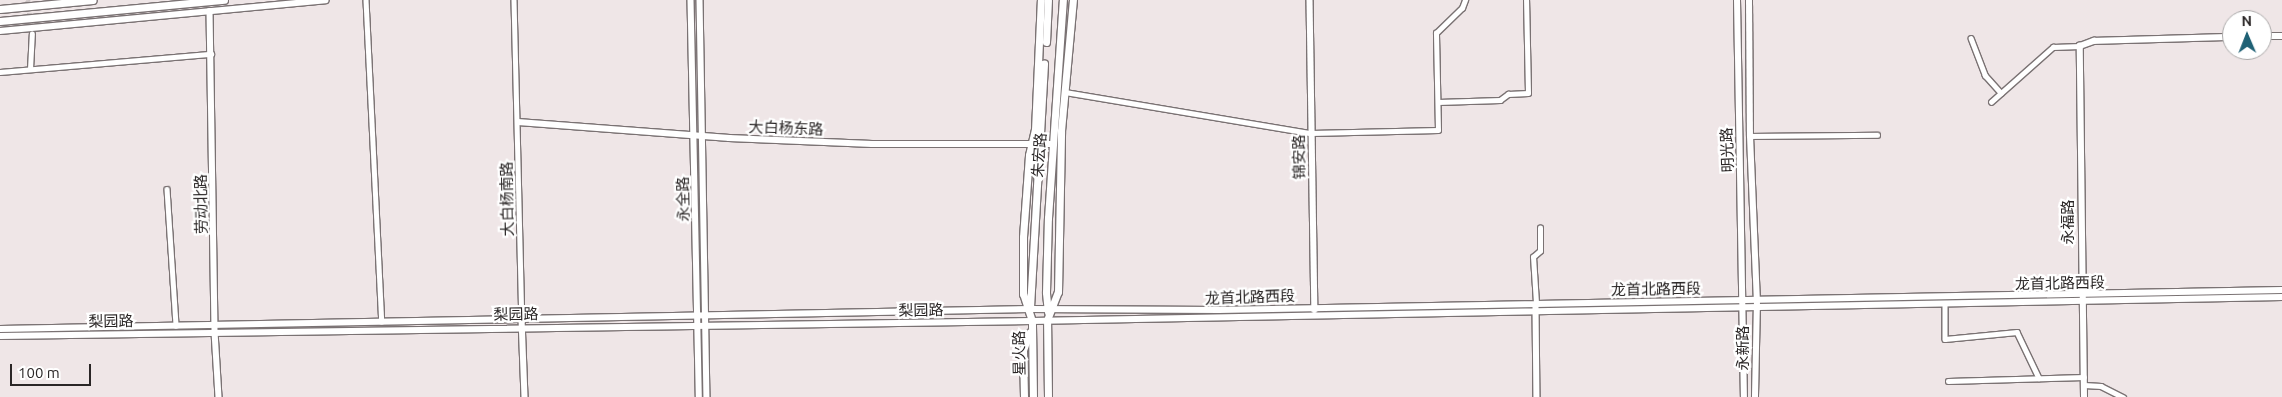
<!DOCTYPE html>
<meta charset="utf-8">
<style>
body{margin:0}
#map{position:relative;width:2282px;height:397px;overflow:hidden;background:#efe6e7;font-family:Ubuntu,"Noto Sans SC",sans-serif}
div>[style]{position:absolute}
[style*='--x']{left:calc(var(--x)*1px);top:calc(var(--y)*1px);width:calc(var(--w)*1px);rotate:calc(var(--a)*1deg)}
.minor-tunnel>*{height:4.5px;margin-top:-2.25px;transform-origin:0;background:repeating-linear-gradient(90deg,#c8c0c0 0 4.5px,transparent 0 6.5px)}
.roads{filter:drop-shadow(1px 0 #7a7273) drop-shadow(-1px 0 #7a7273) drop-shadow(0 1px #7a7273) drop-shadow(0 -1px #7a7273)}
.minor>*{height:4.5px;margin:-2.25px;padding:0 2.25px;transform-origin:2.25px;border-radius:2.25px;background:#fff}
.tertiary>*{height:5.5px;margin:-2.75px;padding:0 2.75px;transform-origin:2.75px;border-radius:2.75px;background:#fff}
.secondary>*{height:6px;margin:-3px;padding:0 3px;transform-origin:3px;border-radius:3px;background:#fff}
.primary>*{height:7px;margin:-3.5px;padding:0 3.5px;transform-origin:3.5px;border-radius:3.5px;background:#fff}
.trunk>*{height:7px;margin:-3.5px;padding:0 3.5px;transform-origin:3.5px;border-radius:3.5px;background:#fff}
span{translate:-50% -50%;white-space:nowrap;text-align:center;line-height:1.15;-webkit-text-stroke:4.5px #fff;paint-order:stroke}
.street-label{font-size:15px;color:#2a2626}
.north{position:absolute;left:2222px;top:10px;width:50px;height:50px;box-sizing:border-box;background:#fff;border:1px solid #aaa8a8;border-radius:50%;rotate:359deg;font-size:14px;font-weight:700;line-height:20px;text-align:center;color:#2a2626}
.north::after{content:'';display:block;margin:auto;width:18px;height:22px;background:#1f6175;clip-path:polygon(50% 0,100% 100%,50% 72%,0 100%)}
.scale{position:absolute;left:10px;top:364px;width:81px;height:22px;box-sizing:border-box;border:2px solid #2a2626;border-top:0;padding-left:6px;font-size:15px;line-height:18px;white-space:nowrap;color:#2a2626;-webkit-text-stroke:4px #fff;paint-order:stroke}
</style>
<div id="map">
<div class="minor-tunnel">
<div style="--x:28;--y:0;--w:34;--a:83"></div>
</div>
<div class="roads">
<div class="minor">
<div style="--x:366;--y:0;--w:322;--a:87.2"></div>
<div style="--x:514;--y:0;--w:319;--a:88.6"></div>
<div style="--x:1971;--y:38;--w:40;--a:69"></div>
<div style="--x:1985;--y:75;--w:24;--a:48"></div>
<div style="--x:30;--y:69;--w:35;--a:-87"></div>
<div style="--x:0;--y:72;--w:212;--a:-4.9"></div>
<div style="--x:1065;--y:92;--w:249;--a:9.5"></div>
<div style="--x:1311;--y:133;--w:127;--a:-1.4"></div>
<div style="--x:1438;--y:130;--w:97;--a:-91.2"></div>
<div style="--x:1436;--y:33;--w:36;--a:-44"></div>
<div style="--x:1462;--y:8;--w:9;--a:-69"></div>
<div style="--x:1438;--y:102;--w:62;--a:-1.8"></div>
<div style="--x:1500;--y:100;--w:10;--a:-37"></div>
<div style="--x:1508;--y:94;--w:20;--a:-3"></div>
<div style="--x:1528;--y:93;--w:93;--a:-91.2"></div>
<div style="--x:1991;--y:102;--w:83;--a:-41.6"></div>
<div style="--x:2053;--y:47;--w:27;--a:-2"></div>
<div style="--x:1750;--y:136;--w:127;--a:-0.5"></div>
<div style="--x:167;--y:189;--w:137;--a:86.2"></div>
<div style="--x:1536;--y:303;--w:46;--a:-93.7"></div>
<div style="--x:1533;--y:257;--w:9;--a:-41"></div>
<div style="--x:1540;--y:251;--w:23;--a:-90"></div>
<div style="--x:1945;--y:304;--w:35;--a:90"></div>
<div style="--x:1945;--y:339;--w:72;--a:-5.6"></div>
<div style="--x:2017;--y:332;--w:51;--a:64.4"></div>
<div style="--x:1948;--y:381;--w:136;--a:-1.7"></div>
<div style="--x:2084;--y:385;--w:17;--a:3"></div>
<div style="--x:2101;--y:386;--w:25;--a:27"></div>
</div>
<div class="tertiary">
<div style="--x:691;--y:0;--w:397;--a:88.8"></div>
<div style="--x:700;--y:0;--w:397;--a:89"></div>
<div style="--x:1310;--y:0;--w:310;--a:89.1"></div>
<div style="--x:210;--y:11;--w:321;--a:89.1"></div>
<div style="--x:215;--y:332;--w:65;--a:86.5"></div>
<div style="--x:2262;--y:36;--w:20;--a:0"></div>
<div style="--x:518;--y:122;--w:212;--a:4.3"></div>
<div style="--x:729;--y:138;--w:143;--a:2.4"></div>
<div style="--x:872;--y:144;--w:181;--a:0"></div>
<div style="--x:1536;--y:307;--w:90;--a:89.4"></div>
<div style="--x:1030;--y:309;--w:189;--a:0.3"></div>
<div style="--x:1219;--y:310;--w:1063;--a:-1.08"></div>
<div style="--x:522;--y:319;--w:78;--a:87.8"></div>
<div style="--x:1032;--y:321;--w:1250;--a:-1.1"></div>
<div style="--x:2084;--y:397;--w:351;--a:-90.7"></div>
<div style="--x:2080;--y:46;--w:15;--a:-20"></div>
<div style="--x:2094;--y:41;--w:138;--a:-1.7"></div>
</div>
<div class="secondary">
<div style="--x:1737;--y:0;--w:397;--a:89"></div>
<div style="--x:1749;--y:0;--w:136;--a:89.6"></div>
<div style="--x:1750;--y:136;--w:164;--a:87.6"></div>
<div style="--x:1757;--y:300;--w:97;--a:91.2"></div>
<div style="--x:0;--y:31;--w:327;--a:-5.4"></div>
<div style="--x:0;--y:329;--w:1030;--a:-1.11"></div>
<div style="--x:0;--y:336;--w:1032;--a:-0.83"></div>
</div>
<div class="primary">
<div style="--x:1046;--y:42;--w:42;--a:-87.3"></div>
<div style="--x:1030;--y:307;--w:244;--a:-86.7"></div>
<div style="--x:1048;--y:312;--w:20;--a:-96"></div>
<div style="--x:1046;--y:292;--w:74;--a:-88.5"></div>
<div style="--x:1048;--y:218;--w:219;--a:-86.1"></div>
<div style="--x:1024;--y:397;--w:47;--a:-91.2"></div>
<div style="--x:1023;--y:350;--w:19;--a:-69"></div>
<div style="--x:1033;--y:397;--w:76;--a:-90.8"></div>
<div style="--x:1032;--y:321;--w:28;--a:-108"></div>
<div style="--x:1023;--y:294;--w:57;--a:-90"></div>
<div style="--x:1023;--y:237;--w:82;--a:-85.8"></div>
<div style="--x:1029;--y:155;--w:26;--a:-77"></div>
<div style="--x:1035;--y:130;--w:130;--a:-87.4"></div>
<div style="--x:1048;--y:397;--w:77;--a:-90.7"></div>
<div style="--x:1047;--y:320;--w:30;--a:-69"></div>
<div style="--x:1058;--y:292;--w:161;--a:-88.9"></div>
<div style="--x:1061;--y:131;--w:132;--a:-84.8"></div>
</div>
<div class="trunk">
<div style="--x:0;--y:9;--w:93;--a:-5.5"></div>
<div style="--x:0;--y:21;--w:225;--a:-5.4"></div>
</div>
</div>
<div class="street-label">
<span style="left:786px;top:128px;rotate:2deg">大白杨东路</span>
<span style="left:1727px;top:150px;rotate:-92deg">明光路</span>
<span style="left:1039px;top:155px;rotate:-86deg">朱宏路</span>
<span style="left:1299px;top:157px;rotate:-91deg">锦安路</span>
<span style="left:507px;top:199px;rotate:-91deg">大白杨南路</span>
<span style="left:683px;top:199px;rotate:-91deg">永全路</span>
<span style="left:201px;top:204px;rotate:-91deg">劳动北路</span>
<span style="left:2068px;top:222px;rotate:-90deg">永福路</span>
<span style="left:2060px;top:283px;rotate:-1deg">龙首北路西段</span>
<span style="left:1656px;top:289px;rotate:-1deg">龙首北路西段</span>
<span style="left:1250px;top:297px;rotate:-2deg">龙首北路西段</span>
<span style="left:921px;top:310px;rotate:-1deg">梨园路</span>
<span style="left:516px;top:314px;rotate:-1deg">梨园路</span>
<span style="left:111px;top:321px;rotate:-1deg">梨园路</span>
<span style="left:1743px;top:348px;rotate:-90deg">永新路</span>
<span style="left:1019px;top:353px;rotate:-91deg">星火路</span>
</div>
<div class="north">N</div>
<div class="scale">100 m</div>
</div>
